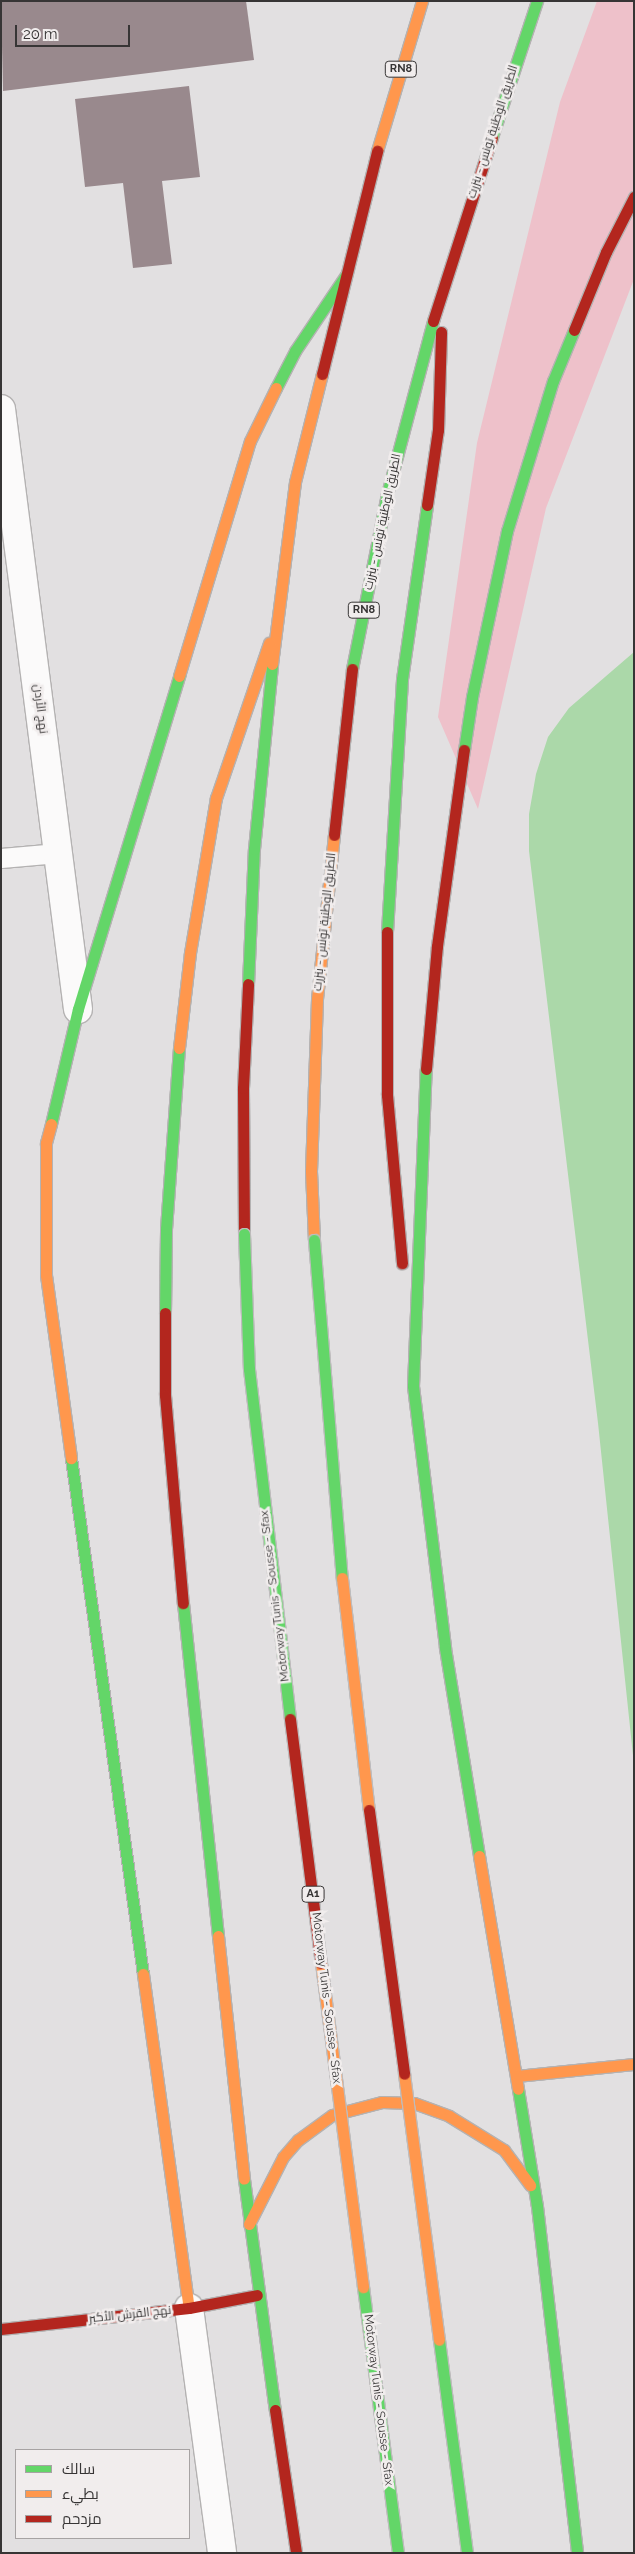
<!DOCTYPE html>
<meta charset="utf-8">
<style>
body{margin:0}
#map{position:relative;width:635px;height:2554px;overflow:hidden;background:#e2e0e1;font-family:Raleway,Cairo,sans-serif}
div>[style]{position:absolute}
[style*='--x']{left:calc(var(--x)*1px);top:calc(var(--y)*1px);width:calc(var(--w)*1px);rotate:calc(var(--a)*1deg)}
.green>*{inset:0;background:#eec1ca}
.water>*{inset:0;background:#abd8a9}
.building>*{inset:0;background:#99898d}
.roads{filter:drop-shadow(1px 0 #b4b2b2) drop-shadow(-1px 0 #b4b2b2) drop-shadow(0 1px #b4b2b2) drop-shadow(0 -1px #b4b2b2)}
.lane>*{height:19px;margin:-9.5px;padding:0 9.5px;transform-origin:9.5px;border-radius:9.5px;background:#fbfafa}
.street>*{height:28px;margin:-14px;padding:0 14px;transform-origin:14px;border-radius:14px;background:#fbfafa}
.fast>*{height:11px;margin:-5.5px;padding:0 5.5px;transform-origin:5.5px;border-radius:5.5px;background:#63d668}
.slow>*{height:11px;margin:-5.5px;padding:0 5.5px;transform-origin:5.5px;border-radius:5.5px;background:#ff974d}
.jam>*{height:11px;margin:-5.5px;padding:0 5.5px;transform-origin:5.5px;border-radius:5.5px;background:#b3261e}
.bridges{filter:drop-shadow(1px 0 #bebcbd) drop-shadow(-1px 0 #bebcbd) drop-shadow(0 1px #bebcbd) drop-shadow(0 -1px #bebcbd)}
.fast-bridge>*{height:11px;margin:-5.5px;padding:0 5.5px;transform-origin:5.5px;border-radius:5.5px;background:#63d668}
.slow-bridge>*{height:11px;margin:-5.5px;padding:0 5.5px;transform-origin:5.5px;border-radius:5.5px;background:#ff974d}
.jam-bridge>*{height:11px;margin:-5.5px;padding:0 5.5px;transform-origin:5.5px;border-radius:5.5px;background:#b3261e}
span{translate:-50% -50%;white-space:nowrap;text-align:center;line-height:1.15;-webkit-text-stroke:5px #f1eded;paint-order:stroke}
.shield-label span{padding:1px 4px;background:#f1eded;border:1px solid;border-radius:4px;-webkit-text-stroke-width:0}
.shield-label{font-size:11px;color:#373535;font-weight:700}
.street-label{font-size:12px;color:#373535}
.frame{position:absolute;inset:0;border:2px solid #373535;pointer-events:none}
.legend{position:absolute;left:15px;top:2449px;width:175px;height:90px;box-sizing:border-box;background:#f1eded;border:1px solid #a7a3a3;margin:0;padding:6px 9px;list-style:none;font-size:15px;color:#373535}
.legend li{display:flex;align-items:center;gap:10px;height:25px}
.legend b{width:25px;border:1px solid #a7a3a3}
.scale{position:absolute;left:15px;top:25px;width:115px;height:22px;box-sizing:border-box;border:2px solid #373535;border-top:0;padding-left:6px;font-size:15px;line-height:18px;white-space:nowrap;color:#373535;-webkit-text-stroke:4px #f1eded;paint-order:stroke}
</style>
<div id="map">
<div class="green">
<div style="clip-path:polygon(597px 1px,634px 1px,634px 279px,546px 508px,478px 809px,438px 717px,477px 443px,560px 102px)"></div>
</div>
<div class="water">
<div style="clip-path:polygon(634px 652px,634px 1765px,598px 1423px,529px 851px,529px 814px,536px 774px,548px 737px,569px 708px)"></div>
</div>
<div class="building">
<div style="clip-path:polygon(1px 1px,246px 1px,254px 60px,3px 91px)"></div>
<div style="clip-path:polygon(189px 86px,200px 177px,162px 181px,172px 264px,133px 268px,123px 183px,85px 187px,75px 99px)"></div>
</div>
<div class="roads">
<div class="lane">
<div style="--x:1;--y:858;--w:57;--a:-5"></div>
</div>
<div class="street">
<div style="--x:1;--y:409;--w:605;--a:82.69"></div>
<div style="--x:189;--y:2308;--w:247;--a:82.3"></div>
</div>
<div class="fast">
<div style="--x:492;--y:137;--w:143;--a:-71.7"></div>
<div style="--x:276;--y:388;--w:42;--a:-62.8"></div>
<div style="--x:295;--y:351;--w:92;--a:-56.1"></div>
<div style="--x:352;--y:669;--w:178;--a:-78.7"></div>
<div style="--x:387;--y:494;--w:179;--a:-75.1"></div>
<div style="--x:464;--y:750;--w:54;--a:-81.4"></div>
<div style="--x:472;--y:697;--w:170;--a:-78.1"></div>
<div style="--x:507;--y:531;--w:157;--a:-73"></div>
<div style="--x:553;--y:381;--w:55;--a:-67.6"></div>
<div style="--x:387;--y:932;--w:253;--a:-86.6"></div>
<div style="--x:402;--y:679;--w:176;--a:-81.8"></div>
<div style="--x:248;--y:984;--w:135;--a:-87.5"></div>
<div style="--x:254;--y:849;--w:186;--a:-84.4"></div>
<div style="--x:51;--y:1124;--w:118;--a:-76.8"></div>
<div style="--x:78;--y:1009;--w:348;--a:-73.1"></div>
<div style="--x:165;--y:1313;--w:84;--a:-89.3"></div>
<div style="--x:166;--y:1229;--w:181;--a:-85.9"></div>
<div style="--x:413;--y:1386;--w:264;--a:83"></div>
<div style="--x:445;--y:1648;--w:211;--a:80.7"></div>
<div style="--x:413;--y:1386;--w:317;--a:-87.7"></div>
<div style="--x:71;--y:1458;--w:521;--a:82.06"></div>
<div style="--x:183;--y:1603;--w:335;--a:84"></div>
<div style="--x:518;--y:2089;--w:119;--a:80.8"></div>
<div style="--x:537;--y:2206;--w:349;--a:83.4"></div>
<div style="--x:244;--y:2179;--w:233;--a:82.4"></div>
</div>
<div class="slow">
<div style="--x:377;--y:151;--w:157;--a:-73.3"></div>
<div style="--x:272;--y:664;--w:183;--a:-82.8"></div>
<div style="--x:295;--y:482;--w:111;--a:-76"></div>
<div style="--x:179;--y:676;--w:245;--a:-73.2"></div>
<div style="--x:250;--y:441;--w:59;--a:-63.9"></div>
<div style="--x:179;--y:1048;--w:96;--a:-83.4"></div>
<div style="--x:190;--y:953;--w:157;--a:-80.5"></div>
<div style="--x:216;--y:798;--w:164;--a:-71.1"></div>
<div style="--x:51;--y:1124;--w:20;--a:105"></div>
<div style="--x:46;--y:1143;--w:132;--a:90"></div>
<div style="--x:46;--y:1275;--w:185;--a:82.2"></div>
<div style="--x:314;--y:1240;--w:69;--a:-92.5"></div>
<div style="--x:311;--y:1171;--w:172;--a:-88"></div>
<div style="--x:317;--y:999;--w:165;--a:-84.1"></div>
<div style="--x:479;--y:1856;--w:236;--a:80.5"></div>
<div style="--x:218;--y:1936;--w:244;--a:83.9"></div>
<div style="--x:143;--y:1974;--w:337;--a:82.2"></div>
<div style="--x:517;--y:2076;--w:118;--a:-5.9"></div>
<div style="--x:249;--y:2224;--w:75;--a:-63.1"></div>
<div style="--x:283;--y:2157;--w:23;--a:-49"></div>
<div style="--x:298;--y:2140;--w:42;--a:-36.3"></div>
<div style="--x:332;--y:2115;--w:52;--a:-14.6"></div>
<div style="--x:382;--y:2102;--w:32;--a:2"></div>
<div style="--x:414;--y:2103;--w:37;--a:20"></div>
<div style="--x:449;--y:2116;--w:65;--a:31.7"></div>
<div style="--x:504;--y:2150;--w:44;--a:53.4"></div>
</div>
<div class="jam">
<div style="--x:433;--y:321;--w:193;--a:-72.2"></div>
<div style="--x:574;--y:330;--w:84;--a:-67.7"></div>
<div style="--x:606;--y:252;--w:62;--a:-63"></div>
<div style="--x:322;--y:374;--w:230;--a:-76.1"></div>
<div style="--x:427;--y:505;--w:76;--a:-81.7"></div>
<div style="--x:438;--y:430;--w:98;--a:-88.2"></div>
<div style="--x:334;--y:835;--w:167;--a:-83.8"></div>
<div style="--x:387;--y:932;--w:163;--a:90"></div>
<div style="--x:387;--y:1095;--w:169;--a:84.9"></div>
<div style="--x:426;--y:1069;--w:123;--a:-84.9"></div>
<div style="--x:437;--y:946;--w:198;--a:-82.2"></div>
<div style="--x:244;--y:1234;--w:146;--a:-90.4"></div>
<div style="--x:243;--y:1088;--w:104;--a:-87.2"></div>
<div style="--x:165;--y:1313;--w:82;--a:90"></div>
<div style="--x:165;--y:1395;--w:209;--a:85.1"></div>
<div style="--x:1;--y:2329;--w:189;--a:-6.4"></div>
<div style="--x:189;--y:2308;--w:69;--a:-10.8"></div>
<div style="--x:275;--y:2410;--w:145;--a:81.6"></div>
</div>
</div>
<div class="bridges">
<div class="fast-bridge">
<div style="--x:244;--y:1234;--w:135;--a:87.9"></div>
<div style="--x:249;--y:1369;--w:352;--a:83.3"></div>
<div style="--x:314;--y:1240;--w:339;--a:85.3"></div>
<div style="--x:363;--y:2287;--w:268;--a:82.5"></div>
<div style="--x:439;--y:2340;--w:215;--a:82.5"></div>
</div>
<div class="slow-bridge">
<div style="--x:342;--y:1578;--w:234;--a:83.4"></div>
<div style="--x:321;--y:1963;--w:327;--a:82.6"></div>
<div style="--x:404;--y:2074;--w:268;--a:82.5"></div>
</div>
<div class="jam-bridge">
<div style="--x:290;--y:1719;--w:246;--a:82.8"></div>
<div style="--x:369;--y:1810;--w:266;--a:82.4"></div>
</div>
</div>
<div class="shield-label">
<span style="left:401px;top:69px">RN8</span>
<span style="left:364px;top:610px">RN8</span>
<span style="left:313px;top:1894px">A1</span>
</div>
<div class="street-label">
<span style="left:493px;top:132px;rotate:-72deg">الطريق الوطنية تونس - بنزرت</span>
<span style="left:383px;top:522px;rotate:-78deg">الطريق الوطنية تونس - بنزرت</span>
<span style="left:40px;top:709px;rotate:83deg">نهج الأردن</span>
<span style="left:325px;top:922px;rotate:-84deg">الطريق الوطنية تونس - بنزرت</span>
<span style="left:275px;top:1596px;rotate:-97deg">Motorway Tunis - Sousse - Sfax</span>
<span style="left:326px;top:1998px;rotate:83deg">Motorway Tunis - Sousse - Sfax</span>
<span style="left:130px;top:2315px;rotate:-6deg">نهج القرش الأكبر</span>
<span style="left:378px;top:2400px;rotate:83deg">Motorway Tunis - Sousse - Sfax</span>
</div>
<div class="frame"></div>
<ul class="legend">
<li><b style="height:6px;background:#63d668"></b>سالك</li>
<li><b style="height:6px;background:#ff974d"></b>بطيء</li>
<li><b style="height:6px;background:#b3261e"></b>مزدحم</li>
</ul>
<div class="scale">20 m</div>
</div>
